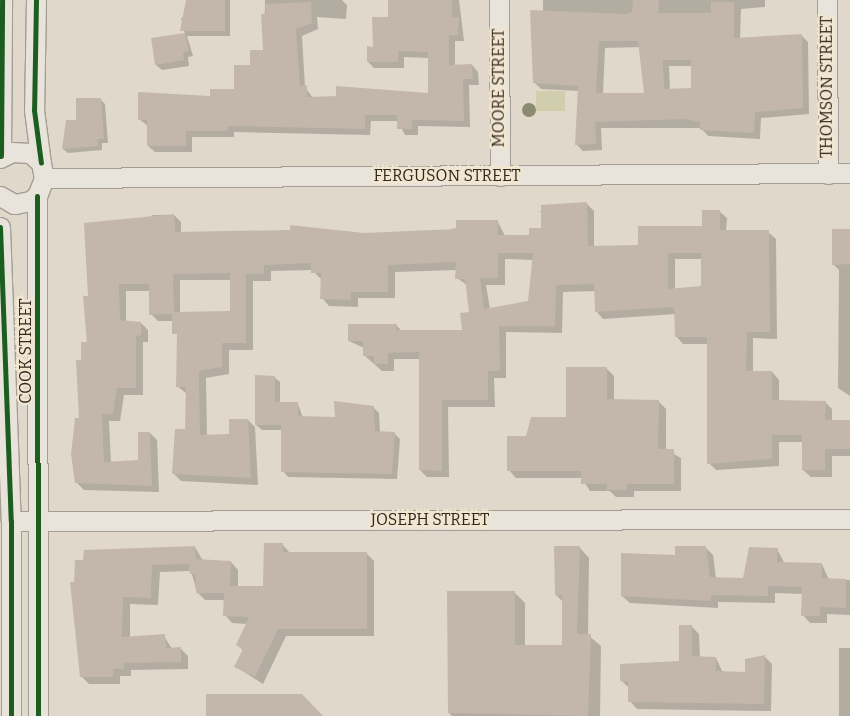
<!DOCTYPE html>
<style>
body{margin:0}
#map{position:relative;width:850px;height:716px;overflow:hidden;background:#e0d8ca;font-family:Bitter,serif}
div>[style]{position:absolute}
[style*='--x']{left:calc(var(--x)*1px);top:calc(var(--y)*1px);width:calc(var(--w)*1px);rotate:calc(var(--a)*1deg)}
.green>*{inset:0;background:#d0cead}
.shadow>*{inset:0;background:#0003}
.building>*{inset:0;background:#c3b7ab}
.roads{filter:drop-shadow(1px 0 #a59d93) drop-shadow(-1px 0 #a59d93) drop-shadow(0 1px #a59d93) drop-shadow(0 -1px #a59d93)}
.minor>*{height:19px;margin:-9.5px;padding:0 9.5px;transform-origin:9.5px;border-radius:9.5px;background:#e8e4db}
.cycleway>*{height:5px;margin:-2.5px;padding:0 2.5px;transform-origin:2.5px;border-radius:2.5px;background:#1b5e20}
.trees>*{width:14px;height:14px;margin:-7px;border-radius:50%;background:#8a8b70}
span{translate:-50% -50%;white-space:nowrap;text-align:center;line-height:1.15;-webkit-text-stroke:4.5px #f1e6d0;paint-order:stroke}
.street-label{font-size:16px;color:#31261d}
</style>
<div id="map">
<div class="green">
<div style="clip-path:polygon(536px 91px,565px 91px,565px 111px,536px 111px)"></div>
</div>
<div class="shadow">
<div style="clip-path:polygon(188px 0,230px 0,230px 36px,187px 36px,193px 56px,188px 57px,189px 66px,162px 70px,156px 65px,185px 34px,181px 18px,187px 18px)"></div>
<div style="clip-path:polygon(265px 0,342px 0,347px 5px,346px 19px,317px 17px,318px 29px,302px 36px,305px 87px,313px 98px,431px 93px,429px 58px,404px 57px,404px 68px,374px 68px,368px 62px,391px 18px,392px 0,459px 0,464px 41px,455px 41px,455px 66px,472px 65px,478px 72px,479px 85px,469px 85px,470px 127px,418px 126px,418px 135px,405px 135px,398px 121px,371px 121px,370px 135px,234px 132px,234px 137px,192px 137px,192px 152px,155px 152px,148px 146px,148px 126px,139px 119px,235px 91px,264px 51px)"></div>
<div style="clip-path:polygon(evenodd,543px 0,765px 0,765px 7px,741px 9px,740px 39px,801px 35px,808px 42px,809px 114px,761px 118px,760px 139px,708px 136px,701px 128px,601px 128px,602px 150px,583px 151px,576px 144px,579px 91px,541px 89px,534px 82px,531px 12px,543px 12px,543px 0,640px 47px,645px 94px,603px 94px,605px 48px,640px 47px,543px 0,669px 66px,692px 66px,692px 90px,670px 90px,669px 66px)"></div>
<div style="clip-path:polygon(100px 99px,105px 104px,108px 143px,102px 143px,102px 150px,68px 153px,63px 149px,77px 122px)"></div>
<div style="clip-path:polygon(evenodd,587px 204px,594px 211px,594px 247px,639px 246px,704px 227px,719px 211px,727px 218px,726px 231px,768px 232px,776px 239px,777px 339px,753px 338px,753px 372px,772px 372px,779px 380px,779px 401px,825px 402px,832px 409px,832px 421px,850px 421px,850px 456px,832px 456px,832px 477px,811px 477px,803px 470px,803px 442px,779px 442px,779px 466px,716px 470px,709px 463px,709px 344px,683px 344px,676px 336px,676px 314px,603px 319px,596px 311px,595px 291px,563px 292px,562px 333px,506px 332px,506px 378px,494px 378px,495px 407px,448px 407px,449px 477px,427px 477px,420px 470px,420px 359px,394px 359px,394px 371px,382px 371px,364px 355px,364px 348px,349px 341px,396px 325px,402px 331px,464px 331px,470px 313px,467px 285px,457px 278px,457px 270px,395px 272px,395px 298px,358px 298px,358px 307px,329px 306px,322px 298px,322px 280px,312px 270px,271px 271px,271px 281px,253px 281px,253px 350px,229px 350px,229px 374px,206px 378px,207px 436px,230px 435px,248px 420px,255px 427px,258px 485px,181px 481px,173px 473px,186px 430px,187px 394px,177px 386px,178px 338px,173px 321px,158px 321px,151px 314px,150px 291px,126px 291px,126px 322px,141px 323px,148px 330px,148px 342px,143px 342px,143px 395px,124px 395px,120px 421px,109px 421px,111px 463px,139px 462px,150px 433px,157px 440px,159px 492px,84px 490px,76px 482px,90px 297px,152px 215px,174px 215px,181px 222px,181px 233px,364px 234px,457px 230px,498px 222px,505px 236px,531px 237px,587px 204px,505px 259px,534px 260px,529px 302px,490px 309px,486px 285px,505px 285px,505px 259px,587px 204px,675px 259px,702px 259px,702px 287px,675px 289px,675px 259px,587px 204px,180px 280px,231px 280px,231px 313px,180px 313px,180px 280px)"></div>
<div style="clip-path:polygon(850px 230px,850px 396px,838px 388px,839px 270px,833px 264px)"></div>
<div style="clip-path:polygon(606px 368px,614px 376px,614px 401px,658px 401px,666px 409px,666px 450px,681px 458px,681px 491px,634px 491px,634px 497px,616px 497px,610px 491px,590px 491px,582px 478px,516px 478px,509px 470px,527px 437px,567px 418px)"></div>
<div style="clip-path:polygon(274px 377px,280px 382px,280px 403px,298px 404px,303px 418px,336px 418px,336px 403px,373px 407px,379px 413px,380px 432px,394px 433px,400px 439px,397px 479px,288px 477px,283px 471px,282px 430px,262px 430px,256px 425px)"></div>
<div style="clip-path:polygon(282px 544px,290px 553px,366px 553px,374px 561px,374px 636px,286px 636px,263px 684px,236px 667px,244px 651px,237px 645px,247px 624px,232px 623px,225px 615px,225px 600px,205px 600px,197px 592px,191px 571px,160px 572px,158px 605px,130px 604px,130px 638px,164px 636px,172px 649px,180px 648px,188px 656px,188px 669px,131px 670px,131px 676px,120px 676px,120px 684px,89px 684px,81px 676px,71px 583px,195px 547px,203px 561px,231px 562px,238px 570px,238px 587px,265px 587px)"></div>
<div style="clip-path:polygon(579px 547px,589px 558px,588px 635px,601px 646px,600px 716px,452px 716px,449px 713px,514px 592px,525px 603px,525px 646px,564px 646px,564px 603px,556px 595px)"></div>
<div style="clip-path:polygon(705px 547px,713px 555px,716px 578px,744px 580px,777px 549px,785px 564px,822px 564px,829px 580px,850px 580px,850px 615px,827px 614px,827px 623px,810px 623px,803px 615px,803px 594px,775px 593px,775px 603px,718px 602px,718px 608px,630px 603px,622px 596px,676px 556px)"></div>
<div style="clip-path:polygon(691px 626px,699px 634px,700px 658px,716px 658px,723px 673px,746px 673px,764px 656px,772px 664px,771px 711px,637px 709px,630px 701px,630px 689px,622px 681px,680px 662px)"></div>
<div style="clip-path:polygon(839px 648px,850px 648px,850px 716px,839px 716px)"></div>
</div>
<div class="building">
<div style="clip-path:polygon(186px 0,225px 0,225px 31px,180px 31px)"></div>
<div style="clip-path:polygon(388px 0,452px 0,452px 17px,459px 17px,458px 35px,449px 35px,449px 65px,472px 64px,473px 79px,463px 79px,464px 121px,412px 120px,412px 129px,397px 129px,397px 115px,365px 115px,365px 129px,228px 126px,228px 131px,186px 131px,186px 146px,147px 146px,147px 120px,138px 120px,138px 92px,210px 96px,210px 89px,234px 89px,234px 65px,250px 65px,250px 50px,263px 50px,261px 14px,266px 14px,265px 4px,311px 2px,312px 23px,296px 29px,300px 86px,307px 85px,307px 97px,336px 96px,336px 86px,428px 93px,428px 52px,398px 51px,398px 62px,367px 62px,367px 46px,373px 47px,372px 17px,388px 17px)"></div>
<div style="clip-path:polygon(evenodd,633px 0,659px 0,658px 13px,711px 13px,711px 2px,734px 2px,734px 38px,802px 34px,803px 108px,755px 112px,754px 133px,700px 130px,700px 122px,684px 119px,595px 122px,596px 144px,575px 145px,578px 86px,533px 83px,530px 10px,626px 14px,632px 12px,633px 0,599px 41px,638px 41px,644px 93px,596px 93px,599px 41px,633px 0,663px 60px,691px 60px,691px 88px,664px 89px,663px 60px)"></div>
<div style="clip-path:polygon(185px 33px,189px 51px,183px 52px,184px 60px,155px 65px,151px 38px)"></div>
<div style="clip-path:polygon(76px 98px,101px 98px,104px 139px,98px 139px,98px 146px,62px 149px,66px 120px,76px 120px)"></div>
<div style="clip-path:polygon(evenodd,587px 202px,588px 246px,638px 245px,638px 226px,702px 226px,702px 210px,720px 210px,720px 230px,769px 230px,770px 332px,747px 332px,746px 371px,772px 371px,772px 400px,826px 401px,825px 420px,850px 420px,850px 449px,825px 449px,825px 470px,802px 470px,802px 435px,772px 435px,772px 459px,707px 464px,707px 337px,675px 337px,674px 307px,595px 312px,594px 284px,556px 285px,555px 326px,499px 326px,500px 371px,488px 371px,488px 400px,442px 400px,442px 471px,419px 470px,419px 352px,388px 353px,388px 364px,374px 364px,374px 356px,363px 356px,363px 341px,348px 341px,348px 324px,397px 324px,396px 330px,462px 330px,460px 313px,469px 312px,465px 279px,455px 279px,456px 262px,388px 265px,388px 292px,351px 292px,351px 300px,320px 299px,321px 273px,311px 273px,311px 263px,264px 265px,264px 274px,246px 274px,246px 343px,222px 343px,222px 367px,199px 371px,200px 435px,229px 434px,229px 419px,248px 419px,251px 478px,172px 474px,175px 429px,185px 429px,186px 387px,176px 387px,177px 334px,172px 334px,172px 314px,149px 315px,149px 284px,119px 284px,120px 320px,141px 322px,141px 335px,136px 336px,136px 388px,117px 388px,113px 414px,102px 414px,104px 462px,138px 460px,138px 432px,150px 432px,152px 486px,75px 483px,71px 454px,75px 418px,79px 418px,76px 360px,81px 360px,81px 342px,87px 342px,83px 296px,88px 296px,84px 223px,174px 214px,175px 232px,290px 230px,290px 225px,364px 233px,456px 229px,456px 220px,498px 220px,498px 235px,529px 235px,529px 228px,541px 228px,541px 205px,587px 202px,498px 253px,533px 253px,528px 301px,484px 309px,480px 278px,498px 278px,498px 253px,587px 202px,668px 253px,701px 253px,701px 286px,668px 289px,668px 253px,587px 202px,230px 273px,230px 311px,174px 312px,173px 274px,230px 273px)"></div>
<div style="clip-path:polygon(832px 229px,850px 229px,850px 264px,832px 265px)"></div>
<div style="clip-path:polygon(566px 367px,607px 367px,607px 399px,659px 400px,658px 449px,674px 449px,674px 484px,627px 484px,627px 490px,607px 490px,607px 484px,581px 484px,581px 471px,507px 471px,507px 436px,526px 436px,531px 417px,566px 417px)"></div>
<div style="clip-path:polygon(255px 375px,275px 376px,275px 402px,298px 402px,298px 416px,335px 417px,334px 401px,374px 406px,375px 431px,395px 432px,392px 474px,281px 472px,281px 425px,255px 425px)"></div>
<div style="clip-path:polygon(264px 543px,283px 543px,283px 552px,367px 552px,367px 629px,278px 629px,255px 677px,234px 667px,243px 649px,236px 645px,249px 617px,223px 616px,224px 593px,196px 593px,195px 574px,190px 574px,189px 564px,152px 565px,151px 598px,123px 597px,122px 637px,165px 634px,166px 648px,181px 647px,181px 662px,124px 663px,124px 669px,113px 669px,113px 677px,80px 677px,70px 582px,74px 582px,75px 560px,83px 560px,84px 550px,195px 546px,196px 559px,231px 561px,230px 586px,263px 586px)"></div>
<div style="clip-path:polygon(554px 546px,580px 546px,577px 634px,591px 634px,588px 716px,448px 713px,447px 591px,515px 591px,515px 645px,562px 645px,562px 595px,555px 595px)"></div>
<div style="clip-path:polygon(675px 546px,706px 546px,710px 577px,743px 578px,749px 547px,778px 548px,777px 562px,822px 563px,822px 578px,846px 579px,846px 608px,820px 607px,820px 616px,801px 616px,802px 587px,768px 586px,768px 596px,711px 595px,711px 601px,621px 596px,621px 553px,675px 555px)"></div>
<div style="clip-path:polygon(679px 625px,692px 625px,692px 656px,716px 657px,716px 671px,745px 672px,745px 659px,765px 655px,764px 704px,628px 702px,628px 682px,620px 681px,620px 664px,679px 661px)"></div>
<div style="clip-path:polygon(206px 694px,302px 694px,323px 716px,206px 716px)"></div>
</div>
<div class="roads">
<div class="minor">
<div style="--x:36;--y:0;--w:110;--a:91"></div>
<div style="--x:34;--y:110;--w:53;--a:82.5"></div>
<div style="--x:499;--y:0;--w:176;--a:89.7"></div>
<div style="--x:827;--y:0;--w:174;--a:89.7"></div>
<div style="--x:1;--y:156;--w:156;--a:-89.6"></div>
<div style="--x:0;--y:158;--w:13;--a:-27"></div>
<div style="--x:12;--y:152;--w:18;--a:3"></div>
<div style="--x:30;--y:153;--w:15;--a:42"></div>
<div style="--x:41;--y:163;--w:15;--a:79"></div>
<div style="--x:44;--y:178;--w:19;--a:111"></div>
<div style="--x:37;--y:196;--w:9;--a:144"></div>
<div style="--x:30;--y:201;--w:16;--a:169"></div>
<div style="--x:14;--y:204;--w:16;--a:-150"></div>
<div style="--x:44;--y:178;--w:806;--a:-0.36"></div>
<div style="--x:37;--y:196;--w:520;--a:89.89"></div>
<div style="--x:0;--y:227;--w:294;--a:87.9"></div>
<div style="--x:11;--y:521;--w:195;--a:90"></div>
<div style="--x:11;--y:521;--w:839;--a:-0.14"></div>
</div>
</div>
<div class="cycleway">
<div style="--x:36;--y:0;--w:110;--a:91"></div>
<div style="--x:34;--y:110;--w:53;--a:82.5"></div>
<div style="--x:1;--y:156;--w:156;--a:-89.6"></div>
<div style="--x:37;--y:196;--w:520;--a:89.89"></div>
<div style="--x:0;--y:227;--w:294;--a:87.9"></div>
<div style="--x:11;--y:521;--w:195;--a:90"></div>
</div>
<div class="trees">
<div style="left:529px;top:110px"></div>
</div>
<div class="street-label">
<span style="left:827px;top:87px;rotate:-90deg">THOMSON STREET</span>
<span style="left:499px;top:88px;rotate:-90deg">MOORE STREET</span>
<span style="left:447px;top:176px">FERGUSON STREET</span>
<span style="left:26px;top:351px;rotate:-90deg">COOK STREET</span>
<span style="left:430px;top:520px">JOSEPH STREET</span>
</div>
</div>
